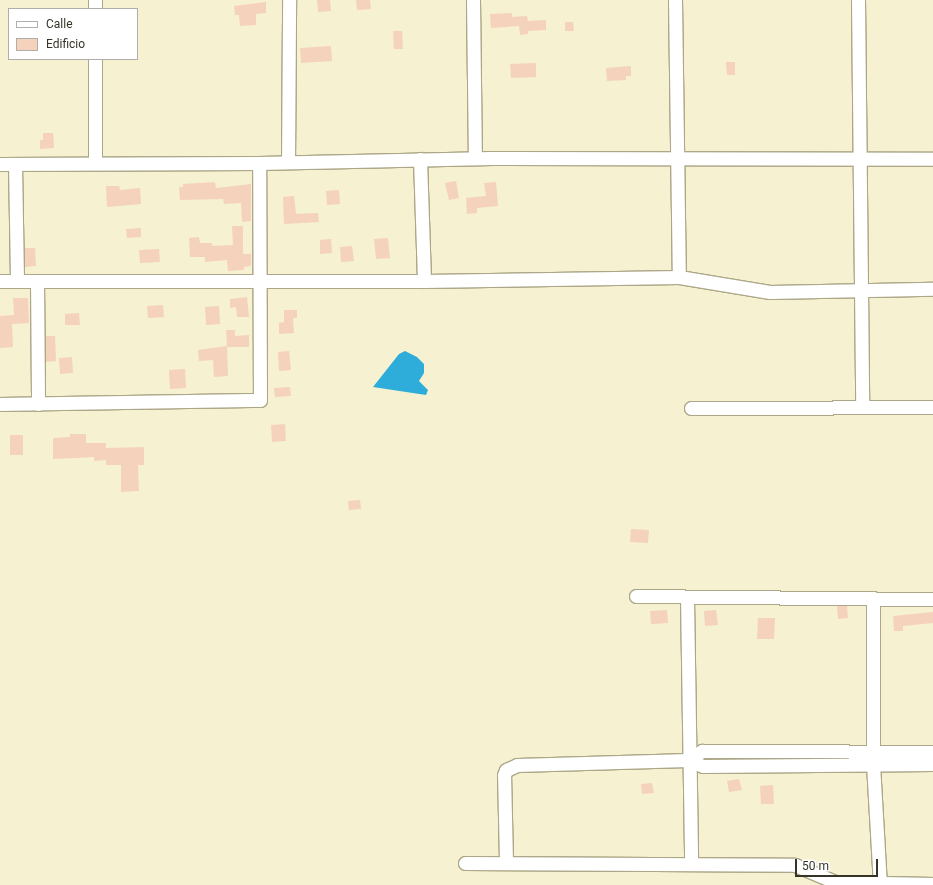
<!DOCTYPE html>
<style>
body{margin:0}
#map{position:relative;width:933px;height:885px;overflow:hidden;background:#f6f1d0;font-family:Roboto,sans-serif}
div>[style]{position:absolute}
[style*='--x']{left:calc(var(--x)*1px);top:calc(var(--y)*1px);width:calc(var(--w)*1px);rotate:calc(var(--a)*1deg)}
.water>*{inset:0;background:#2eadda}
.building>*{inset:0;background:#f5d2bb}
.roads{filter:drop-shadow(1px 0 #aca788) drop-shadow(-1px 0 #aca788) drop-shadow(0 1px #aca788) drop-shadow(0 -1px #aca788)}
.minor>*{height:13px;margin:-6.5px;padding:0 6.5px;transform-origin:6.5px;border-radius:6.5px;background:#fff}
span{translate:-50% -50%;white-space:nowrap;text-align:center;line-height:1.15;-webkit-text-stroke:3px #fff;paint-order:stroke}
.legend{position:absolute;left:8px;top:8px;width:130px;height:52px;box-sizing:border-box;background:#fff;border:1px solid #afaea9;margin:0;padding:5px 7px;list-style:none;font-size:12px;color:#363427}
.legend li{display:flex;align-items:center;gap:8px;height:20px}
.legend b{width:20px;border:1px solid #afaea9}
.scale{position:absolute;left:795px;top:859px;width:83px;height:18px;box-sizing:border-box;border:2px solid #363427;border-top:0;padding-left:5px;font-size:12px;line-height:14px;white-space:nowrap;color:#363427;-webkit-text-stroke:3px #fff;paint-order:stroke}
</style>
<div id="map">
<div class="water">
<div style="clip-path:polygon(405px 351px,417px 357px,424px 364px,424px 373px,419px 381px,428px 390px,426px 395px,373px 387px,399px 354px)"></div>
</div>
<div class="building">
<div style="clip-path:polygon(317px 0,330px 0,331px 11px,318px 12px)"></div>
<div style="clip-path:polygon(356px 0,370px 0,371px 9px,357px 10px)"></div>
<div style="clip-path:polygon(266px 2px,266px 13px,256px 14px,256px 25px,240px 26px,239px 15px,235px 15px,234px 6px)"></div>
<div style="clip-path:polygon(512px 13px,512px 17px,527px 16px,528px 21px,546px 20px,546px 30px,528px 31px,528px 34px,520px 35px,519px 26px,491px 28px,490px 14px)"></div>
<div style="clip-path:polygon(565px 22px,573px 22px,574px 31px,565px 31px)"></div>
<div style="clip-path:polygon(393px 31px,402px 31px,403px 49px,394px 49px)"></div>
<div style="clip-path:polygon(331px 46px,332px 61px,301px 63px,300px 48px)"></div>
<div style="clip-path:polygon(726px 62px,735px 62px,735px 75px,727px 75px)"></div>
<div style="clip-path:polygon(536px 63px,536px 77px,511px 78px,510px 64px)"></div>
<div style="clip-path:polygon(631px 66px,631px 76px,626px 76px,626px 80px,607px 81px,606px 68px)"></div>
<div style="clip-path:polygon(43px 133px,53px 133px,54px 148px,40px 149px,40px 140px,43px 140px)"></div>
<div style="clip-path:polygon(456px 181px,459px 198px,449px 200px,445px 183px)"></div>
<div style="clip-path:polygon(215px 182px,216px 188px,251px 184px,251px 221px,242px 222px,241px 203px,224px 204px,223px 199px,180px 200px,179px 187px,183px 187px,183px 184px)"></div>
<div style="clip-path:polygon(496px 182px,498px 206px,477px 208px,477px 213px,467px 214px,466px 198px,486px 196px,484px 183px)"></div>
<div style="clip-path:polygon(106px 186px,119px 186px,120px 190px,140px 188px,141px 204px,107px 207px)"></div>
<div style="clip-path:polygon(339px 190px,340px 204px,327px 205px,326px 191px)"></div>
<div style="clip-path:polygon(294px 196px,296px 214px,318px 213px,319px 222px,284px 224px,283px 197px)"></div>
<div style="clip-path:polygon(232px 226px,243px 226px,243px 254px,251px 254px,251px 266px,244px 267px,244px 270px,228px 271px,227px 260px,205px 262px,205px 257px,190px 257px,189px 238px,199px 237px,200px 243px,212px 243px,212px 246px,233px 245px)"></div>
<div style="clip-path:polygon(141px 228px,141px 237px,127px 238px,126px 229px)"></div>
<div style="clip-path:polygon(388px 238px,390px 258px,376px 259px,374px 239px)"></div>
<div style="clip-path:polygon(331px 239px,332px 253px,320px 254px,320px 240px)"></div>
<div style="clip-path:polygon(352px 246px,354px 261px,341px 262px,340px 247px)"></div>
<div style="clip-path:polygon(24px 248px,35px 248px,36px 266px,25px 267px)"></div>
<div style="clip-path:polygon(159px 249px,160px 262px,140px 263px,139px 250px)"></div>
<div style="clip-path:polygon(247px 297px,249px 317px,237px 317px,236px 307px,230px 308px,230px 299px)"></div>
<div style="clip-path:polygon(13px 298px,28px 298px,29px 323px,12px 324px,13px 347px,0 348px,0 316px,14px 315px)"></div>
<div style="clip-path:polygon(163px 305px,164px 317px,148px 318px,147px 306px)"></div>
<div style="clip-path:polygon(219px 306px,220px 324px,206px 325px,205px 307px)"></div>
<div style="clip-path:polygon(284px 310px,297px 310px,297px 318px,293px 318px,294px 333px,279px 334px,279px 323px,284px 322px)"></div>
<div style="clip-path:polygon(79px 313px,80px 325px,65px 325px,65px 314px)"></div>
<div style="clip-path:polygon(226px 330px,235px 330px,235px 336px,249px 335px,249px 347px,227px 347px,228px 376px,214px 377px,213px 360px,199px 361px,198px 350px,227px 346px)"></div>
<div style="clip-path:polygon(45px 336px,55px 336px,56px 361px,46px 362px)"></div>
<div style="clip-path:polygon(289px 351px,291px 370px,279px 371px,278px 352px)"></div>
<div style="clip-path:polygon(72px 357px,73px 373px,60px 374px,59px 358px)"></div>
<div style="clip-path:polygon(185px 369px,186px 388px,170px 389px,169px 370px)"></div>
<div style="clip-path:polygon(290px 387px,291px 396px,275px 397px,274px 388px)"></div>
<div style="clip-path:polygon(285px 424px,286px 441px,272px 442px,271px 425px)"></div>
<div style="clip-path:polygon(70px 434px,86px 434px,86px 443px,106px 443px,106px 448px,144px 447px,144px 465px,138px 465px,139px 491px,121px 492px,121px 465px,106px 465px,106px 460px,94px 461px,94px 457px,53px 459px,53px 438px,70px 437px)"></div>
<div style="clip-path:polygon(10px 435px,23px 435px,23px 455px,10px 455px)"></div>
<div style="clip-path:polygon(360px 500px,361px 509px,349px 510px,348px 501px)"></div>
<div style="clip-path:polygon(631px 529px,649px 530px,648px 543px,630px 542px)"></div>
<div style="clip-path:polygon(837px 606px,847px 606px,848px 618px,838px 619px)"></div>
<div style="clip-path:polygon(667px 610px,668px 623px,651px 624px,650px 611px)"></div>
<div style="clip-path:polygon(716px 610px,718px 625px,705px 626px,704px 611px)"></div>
<div style="clip-path:polygon(933px 612px,933px 623px,903px 626px,903px 631px,894px 631px,893px 616px)"></div>
<div style="clip-path:polygon(758px 618px,775px 618px,774px 639px,757px 639px)"></div>
<div style="clip-path:polygon(739px 779px,742px 790px,729px 792px,727px 781px)"></div>
<div style="clip-path:polygon(652px 783px,654px 793px,642px 794px,641px 784px)"></div>
<div style="clip-path:polygon(773px 785px,774px 804px,761px 804px,760px 786px)"></div>
</div>
<div class="roads">
<div class="minor">
<div style="--x:473;--y:0;--w:158;--a:89.3"></div>
<div style="--x:675;--y:0;--w:277;--a:89.2"></div>
<div style="--x:858;--y:0;--w:407;--a:89.4"></div>
<div style="--x:95;--y:9;--w:9;--a:-90"></div>
<div style="--x:420;--y:159;--w:122;--a:88.1"></div>
<div style="--x:288;--y:162;--w:162;--a:-89.6"></div>
<div style="--x:95;--y:163;--w:104;--a:-90"></div>
<div style="--x:0;--y:164;--w:259;--a:-0.2"></div>
<div style="--x:259;--y:163;--w:233;--a:-1.2"></div>
<div style="--x:492;--y:158;--w:441;--a:0.1"></div>
<div style="--x:15;--y:164;--w:117;--a:89"></div>
<div style="--x:0;--y:281;--w:424;--a:0"></div>
<div style="--x:424;--y:281;--w:255;--a:-0.9"></div>
<div style="--x:679;--y:277;--w:92;--a:9.4"></div>
<div style="--x:770;--y:292;--w:163;--a:-1.1"></div>
<div style="--x:37;--y:281;--w:123;--a:89.5"></div>
<div style="--x:0;--y:404;--w:260;--a:-0.9"></div>
<div style="--x:260;--y:400;--w:237;--a:-90.2"></div>
<div style="--x:691;--y:408;--w:242;--a:-0.2"></div>
<div style="--x:636;--y:596;--w:297;--a:0.6"></div>
<div style="--x:687;--y:597;--w:267;--a:89.1"></div>
<div style="--x:873;--y:598;--w:166;--a:90"></div>
<div style="--x:873;--y:764;--w:120;--a:86.7"></div>
<div style="--x:688;--y:760;--w:17;--a:-33"></div>
<div style="--x:702;--y:751;--w:231;--a:0.2"></div>
<div style="--x:506;--y:861;--w:86;--a:-91.3"></div>
<div style="--x:504;--y:775;--w:5;--a:-68"></div>
<div style="--x:506;--y:770;--w:12;--a:-24"></div>
<div style="--x:517;--y:765;--w:171;--a:-1.7"></div>
<div style="--x:688;--y:760;--w:16;--a:22"></div>
<div style="--x:703;--y:766;--w:230;--a:-0.5"></div>
<div style="--x:465;--y:863;--w:330;--a:0.3"></div>
<div style="--x:795;--y:865;--w:43;--a:23"></div>
<div style="--x:835;--y:882;--w:98;--a:1.2"></div>
</div>
</div>
<ul class="legend">
<li><b style="height:5px;background:#fff"></b>Calle</li>
<li><b style="height:11px;background:#f5d2bb"></b>Edificio</li>
</ul>
<div class="scale">50 m</div>
</div>
